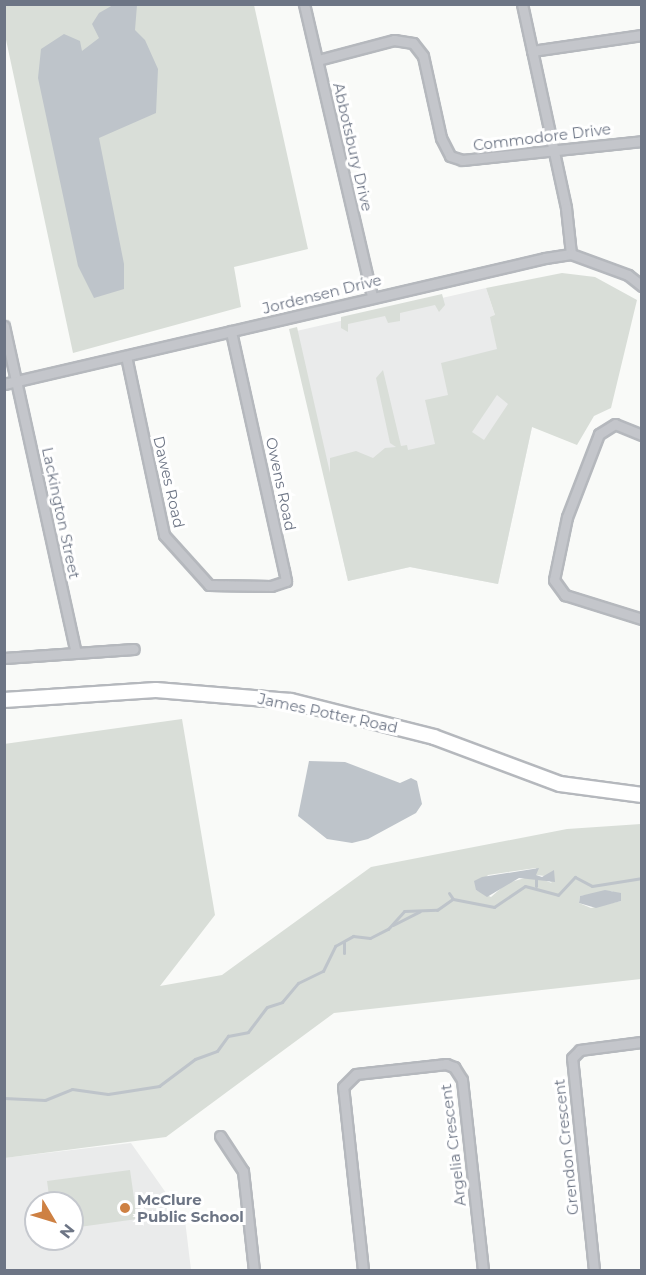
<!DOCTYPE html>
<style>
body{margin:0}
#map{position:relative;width:646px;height:1275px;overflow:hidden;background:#f9faf8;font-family:Montserrat,sans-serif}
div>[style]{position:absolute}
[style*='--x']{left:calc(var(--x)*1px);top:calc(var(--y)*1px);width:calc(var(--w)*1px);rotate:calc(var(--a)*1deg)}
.built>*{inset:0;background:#eaebeb}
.green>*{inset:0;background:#d9ded8}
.water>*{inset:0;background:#bec4ca}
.stream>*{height:3px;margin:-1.5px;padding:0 1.5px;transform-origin:1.5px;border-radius:1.5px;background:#bec4ca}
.roads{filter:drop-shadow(2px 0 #b5b8bd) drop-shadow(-2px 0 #b5b8bd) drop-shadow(0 2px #b5b8bd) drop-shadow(0 -2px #b5b8bd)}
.minor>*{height:9px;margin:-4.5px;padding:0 4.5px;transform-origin:4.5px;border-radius:4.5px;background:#c4c6cb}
.secondary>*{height:14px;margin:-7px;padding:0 7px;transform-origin:7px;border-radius:7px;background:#fff}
.dots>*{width:16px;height:16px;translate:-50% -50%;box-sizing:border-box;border:3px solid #fff;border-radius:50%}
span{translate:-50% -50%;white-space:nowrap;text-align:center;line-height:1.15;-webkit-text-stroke:6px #fff;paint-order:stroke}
.street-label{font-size:15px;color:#6d7585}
.poi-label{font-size:15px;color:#6d7585;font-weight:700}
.left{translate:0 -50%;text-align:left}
.frame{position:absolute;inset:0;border:6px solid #6d7585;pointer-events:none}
.north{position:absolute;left:24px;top:1191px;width:60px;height:60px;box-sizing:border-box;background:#fff;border:2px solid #c5c8ce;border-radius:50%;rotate:128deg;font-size:16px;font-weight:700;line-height:24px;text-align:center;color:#6d7585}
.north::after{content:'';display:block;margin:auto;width:21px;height:27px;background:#ce8143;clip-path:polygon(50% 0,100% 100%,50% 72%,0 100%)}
</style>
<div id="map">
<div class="built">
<div style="clip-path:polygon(486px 288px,532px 427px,498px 584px,410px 567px,348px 581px,292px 332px)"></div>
<div style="clip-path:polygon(evenodd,131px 1143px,185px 1220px,191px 1270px,5px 1270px,4px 1158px,131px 1143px,36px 1203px,72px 1203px,72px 1239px,36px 1239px,36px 1203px)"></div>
</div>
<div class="green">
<div style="clip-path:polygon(4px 5px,254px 5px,308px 249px,234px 267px,241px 307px,73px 353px,5px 35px)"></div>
<div style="clip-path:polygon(evenodd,562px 273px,595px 277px,637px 300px,611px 408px,594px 416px,577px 445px,532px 427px,498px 584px,410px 567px,348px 581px,289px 329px,297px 327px,330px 473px,330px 458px,356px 451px,373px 458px,385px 448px,396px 447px,390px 443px,376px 378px,383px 370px,401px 446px,407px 445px,408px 450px,435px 444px,425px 400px,448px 395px,441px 363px,497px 349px,490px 317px,495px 315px,486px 288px,562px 273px,497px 395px,508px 404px,484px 440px,472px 432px,497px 395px)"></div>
<div style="clip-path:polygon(442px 294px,445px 305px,439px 312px,435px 305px,400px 313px,400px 321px,388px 323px,385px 316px,348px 324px,348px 332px,341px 328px,341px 317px)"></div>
<div style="clip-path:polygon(evenodd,182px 719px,215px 915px,160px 986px,222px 975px,371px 867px,567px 829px,641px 824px,641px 979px,334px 1013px,166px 1137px,5px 1158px,4px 744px,182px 719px,536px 868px,536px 875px,545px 876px,552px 883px,532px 876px,507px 883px,491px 897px,476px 890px,488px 875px,536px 868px,182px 719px,612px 891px,621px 901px,591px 908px,579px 903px,580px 896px,612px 891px)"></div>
<div style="clip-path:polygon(130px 1170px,137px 1219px,72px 1228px,72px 1203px,50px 1203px,47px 1181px)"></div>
</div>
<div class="water">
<div style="clip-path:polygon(113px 5px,137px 5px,135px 30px,145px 40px,158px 69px,156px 113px,99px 138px,124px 264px,124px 289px,94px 298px,78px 266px,38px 78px,41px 49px,64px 34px,80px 41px,82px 51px,99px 38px,92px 24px,99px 13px)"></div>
<div style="clip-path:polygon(309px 761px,345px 762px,400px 783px,411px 778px,417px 781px,422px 804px,416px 813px,368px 839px,352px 843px,327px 839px,298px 816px)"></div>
<div style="clip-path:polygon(539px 868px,536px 875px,542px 877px,554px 870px,555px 882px,519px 878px,487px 897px,476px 890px,474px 881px,482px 877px)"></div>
<div style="clip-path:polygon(605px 890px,621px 893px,621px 901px,596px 908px,579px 903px,580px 896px)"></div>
</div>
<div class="stream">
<div style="--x:536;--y:886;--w:8;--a:-90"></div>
<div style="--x:449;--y:893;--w:7;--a:56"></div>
<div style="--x:393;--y:925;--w:30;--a:-27"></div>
<div style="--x:344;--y:953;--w:11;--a:-90"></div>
<div style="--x:4;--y:1098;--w:41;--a:2.8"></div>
<div style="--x:45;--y:1100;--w:29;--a:-22"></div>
<div style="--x:72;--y:1089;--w:36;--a:8"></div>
<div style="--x:108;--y:1094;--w:52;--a:-8.9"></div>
<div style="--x:159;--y:1086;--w:45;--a:-36.9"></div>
<div style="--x:195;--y:1059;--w:23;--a:-20"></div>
<div style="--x:217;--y:1051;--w:19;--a:-54"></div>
<div style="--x:228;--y:1036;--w:20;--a:-11"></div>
<div style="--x:248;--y:1032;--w:31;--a:-53"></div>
<div style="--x:267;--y:1007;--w:16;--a:-18"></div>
<div style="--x:282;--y:1002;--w:25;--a:-50"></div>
<div style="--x:298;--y:983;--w:28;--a:-26"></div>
<div style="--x:323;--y:971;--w:28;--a:-64"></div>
<div style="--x:335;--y:946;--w:21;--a:-29"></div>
<div style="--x:353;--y:936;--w:17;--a:7"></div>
<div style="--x:370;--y:938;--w:20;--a:-27"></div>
<div style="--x:388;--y:929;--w:24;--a:-48"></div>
<div style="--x:404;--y:911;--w:33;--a:-2"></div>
<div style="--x:437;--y:910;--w:19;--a:-35"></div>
<div style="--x:453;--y:899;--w:42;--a:11"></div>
<div style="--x:494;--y:907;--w:37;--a:-34"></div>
<div style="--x:525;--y:886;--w:34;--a:15"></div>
<div style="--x:558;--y:895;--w:25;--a:-47"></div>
<div style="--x:575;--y:877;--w:19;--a:28"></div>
<div style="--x:592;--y:886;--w:51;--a:-9.1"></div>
</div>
<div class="roads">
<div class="minor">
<div style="--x:304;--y:4;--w:301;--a:76.9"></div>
<div style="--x:522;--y:4;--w:209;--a:77.8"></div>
<div style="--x:566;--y:208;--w:46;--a:83.8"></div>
<div style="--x:532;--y:51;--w:111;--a:-8.3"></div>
<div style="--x:318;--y:60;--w:79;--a:-14.7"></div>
<div style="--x:394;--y:40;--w:19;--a:9"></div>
<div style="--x:413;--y:43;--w:16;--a:52"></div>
<div style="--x:423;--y:56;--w:84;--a:77.6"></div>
<div style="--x:441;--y:138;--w:20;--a:63"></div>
<div style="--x:450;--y:156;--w:13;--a:18"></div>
<div style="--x:462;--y:160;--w:181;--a:-6"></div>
<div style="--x:4;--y:326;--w:332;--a:77.6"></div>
<div style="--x:126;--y:356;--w:183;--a:78"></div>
<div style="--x:164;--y:535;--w:67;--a:48"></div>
<div style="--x:209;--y:585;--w:62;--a:0.9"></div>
<div style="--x:271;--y:586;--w:16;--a:-18"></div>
<div style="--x:286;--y:581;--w:10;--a:-101"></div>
<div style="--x:284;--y:571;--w:246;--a:-102.5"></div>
<div style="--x:4;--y:384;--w:555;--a:-13.11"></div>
<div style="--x:545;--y:258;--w:26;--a:-9"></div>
<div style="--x:571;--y:254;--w:61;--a:20.2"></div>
<div style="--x:628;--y:275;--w:18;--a:38"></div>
<div style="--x:642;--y:435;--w:29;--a:-158"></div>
<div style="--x:615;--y:424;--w:19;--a:148"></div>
<div style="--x:599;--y:434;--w:89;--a:111.1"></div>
<div style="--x:567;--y:517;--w:64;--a:101.7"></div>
<div style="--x:554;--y:580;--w:19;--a:54"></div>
<div style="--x:565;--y:595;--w:81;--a:17.3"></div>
<div style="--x:4;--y:658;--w:130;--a:-4"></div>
<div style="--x:220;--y:1136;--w:42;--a:56.7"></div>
<div style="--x:243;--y:1171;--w:100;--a:83.7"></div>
<div style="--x:363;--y:1270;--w:184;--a:-96.2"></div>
<div style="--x:343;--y:1087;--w:18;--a:-45"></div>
<div style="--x:356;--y:1074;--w:91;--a:-6.3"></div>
<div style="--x:446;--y:1064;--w:9;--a:21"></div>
<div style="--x:454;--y:1067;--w:15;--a:58"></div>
<div style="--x:462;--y:1080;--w:191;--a:83.7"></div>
<div style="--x:594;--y:1270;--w:213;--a:-95.9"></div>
<div style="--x:572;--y:1058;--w:11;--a:-45"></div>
<div style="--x:580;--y:1050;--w:63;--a:-7.4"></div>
</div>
<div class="secondary">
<div style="--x:4;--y:700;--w:152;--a:-3.8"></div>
<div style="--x:156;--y:690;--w:135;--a:4.7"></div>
<div style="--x:291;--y:701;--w:147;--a:14.1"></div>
<div style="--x:434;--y:737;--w:134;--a:20.5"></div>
<div style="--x:560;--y:784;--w:83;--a:7.6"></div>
</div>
</div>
<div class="dots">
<div style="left:125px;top:1208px;background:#ce8143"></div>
</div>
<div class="street-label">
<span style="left:542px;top:137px;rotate:-7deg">Commodore Drive</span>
<span style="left:353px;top:147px;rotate:77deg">Abbotsbury Drive</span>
<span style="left:322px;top:294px;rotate:-14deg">Jordensen Drive</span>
<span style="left:169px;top:482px;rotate:77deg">Dawes Road</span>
<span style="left:281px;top:484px;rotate:78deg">Owens Road</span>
<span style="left:61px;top:513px;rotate:78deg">Lackington Street</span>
<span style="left:328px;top:713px;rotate:12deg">James Potter Road</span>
<span style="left:453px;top:1145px;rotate:-97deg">Argelia Crescent</span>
<span style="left:566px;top:1147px;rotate:-96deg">Grendon Crescent</span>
</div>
<div class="poi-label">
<span class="left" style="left:137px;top:1208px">McClure<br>Public School</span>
</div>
<div class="frame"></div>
<div class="north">N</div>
</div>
